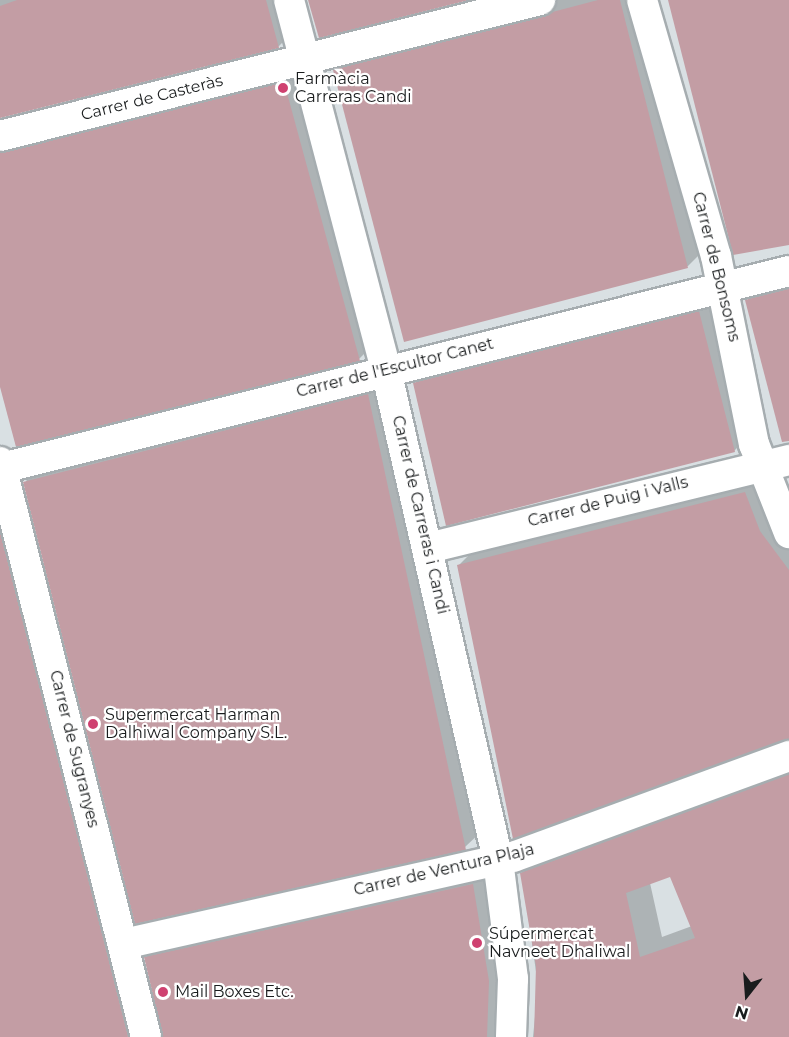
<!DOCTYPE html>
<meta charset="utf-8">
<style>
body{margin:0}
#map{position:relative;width:789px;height:1037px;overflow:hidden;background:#d9e0e3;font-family:Montserrat,sans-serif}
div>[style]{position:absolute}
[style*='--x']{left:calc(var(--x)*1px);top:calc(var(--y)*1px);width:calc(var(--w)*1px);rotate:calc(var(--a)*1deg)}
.shadow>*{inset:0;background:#0003}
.building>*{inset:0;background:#c39da4}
.roads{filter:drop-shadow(2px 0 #a6adb0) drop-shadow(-2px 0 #a6adb0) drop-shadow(0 2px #a6adb0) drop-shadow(0 -2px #a6adb0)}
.minor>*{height:30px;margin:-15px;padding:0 15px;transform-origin:15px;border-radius:15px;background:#fff}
.dots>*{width:16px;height:16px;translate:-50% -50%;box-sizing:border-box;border:3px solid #fff;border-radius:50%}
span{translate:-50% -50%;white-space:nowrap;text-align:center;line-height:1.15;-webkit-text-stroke:4.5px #fff;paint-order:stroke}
.poi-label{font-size:16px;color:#191c1d}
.left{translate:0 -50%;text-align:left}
.street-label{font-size:16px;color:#191c1d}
.north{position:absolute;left:717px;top:965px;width:60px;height:60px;-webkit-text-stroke:4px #fff;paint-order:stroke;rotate:197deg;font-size:16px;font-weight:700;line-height:24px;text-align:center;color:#191c1d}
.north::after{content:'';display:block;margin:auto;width:21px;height:27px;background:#191c1d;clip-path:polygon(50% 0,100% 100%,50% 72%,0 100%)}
</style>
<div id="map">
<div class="shadow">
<div style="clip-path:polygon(0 0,286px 0,294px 31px,278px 47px,0 117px)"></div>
<div style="clip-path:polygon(553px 0,643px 0,705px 249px,688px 266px,405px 340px,335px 70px,352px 53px)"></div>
<div style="clip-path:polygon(300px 67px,375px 343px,359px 359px,0 383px,0 126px)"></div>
<div style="clip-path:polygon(789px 278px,789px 437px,747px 300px,762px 286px)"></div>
<div style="clip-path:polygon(713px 298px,748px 437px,734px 451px,415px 383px,429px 369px)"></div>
<div style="clip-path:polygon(384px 379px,482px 831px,465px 847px,136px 922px,26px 481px,43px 464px)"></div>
<div style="clip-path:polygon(0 466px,149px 1033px,162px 1037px,0 1034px)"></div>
<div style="clip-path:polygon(767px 471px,789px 519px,789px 739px,459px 565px,481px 543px)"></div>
<div style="clip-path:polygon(evenodd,789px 762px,789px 1037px,533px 1037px,538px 986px,522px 873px,544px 851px,789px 762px,671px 875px,692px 926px,662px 937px,650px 883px,671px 875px)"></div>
<div style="clip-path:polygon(489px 869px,505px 964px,500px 1037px,163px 1037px,145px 958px,161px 942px)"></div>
</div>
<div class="building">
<div style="clip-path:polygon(17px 0,266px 0,279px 48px,0 118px,0 6px)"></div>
<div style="clip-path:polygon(308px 0,469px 0,319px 38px)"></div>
<div style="clip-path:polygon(598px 0,620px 0,688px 268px,404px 342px,333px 70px)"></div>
<div style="clip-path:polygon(668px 0,789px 0,789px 245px,733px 255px)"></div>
<div style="clip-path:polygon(284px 82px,360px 361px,16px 447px,0 387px,0 153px)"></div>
<div style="clip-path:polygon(789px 289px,789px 441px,782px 442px,745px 300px)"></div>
<div style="clip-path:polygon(699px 311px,735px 452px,446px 526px,413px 383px)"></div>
<div style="clip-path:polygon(368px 394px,466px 850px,135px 924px,23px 482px)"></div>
<div style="clip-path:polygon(745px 492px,760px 531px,789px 570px,789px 739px,513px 839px,457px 565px)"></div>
<div style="clip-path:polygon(0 532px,128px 1037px,0 1037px)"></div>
<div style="clip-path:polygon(evenodd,789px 774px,789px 1037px,534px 1037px,536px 966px,520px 873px,789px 774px,670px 877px,695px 938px,640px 957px,626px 893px,670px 877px)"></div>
<div style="clip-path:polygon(473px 884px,489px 981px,487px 1037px,163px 1037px,144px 957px)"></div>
</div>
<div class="roads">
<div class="minor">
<div style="--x:289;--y:0;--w:383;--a:75.3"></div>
<div style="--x:386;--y:370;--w:503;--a:77.12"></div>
<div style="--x:498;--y:860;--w:120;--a:82.8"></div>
<div style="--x:513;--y:979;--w:58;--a:92"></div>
<div style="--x:642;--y:0;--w:266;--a:73.9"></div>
<div style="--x:716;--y:256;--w:192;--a:78.6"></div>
<div style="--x:754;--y:444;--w:96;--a:68.5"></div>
<div style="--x:0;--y:136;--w:557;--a:-14.14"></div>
<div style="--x:0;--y:462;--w:593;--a:75.75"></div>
<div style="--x:2;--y:468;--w:811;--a:-14.05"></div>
<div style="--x:428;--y:548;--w:372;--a:-13.7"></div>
<div style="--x:123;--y:944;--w:400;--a:-12.6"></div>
<div style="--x:513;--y:857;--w:294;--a:-20.1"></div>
</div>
</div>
<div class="dots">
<div style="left:283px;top:88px;background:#cf4170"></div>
<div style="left:93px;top:724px;background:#cf4170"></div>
<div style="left:477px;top:943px;background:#cf4170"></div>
<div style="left:163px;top:992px;background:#cf4170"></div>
</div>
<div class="poi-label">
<span class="left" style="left:295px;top:88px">Farmàcia<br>Carreras Candi</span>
<span class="left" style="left:105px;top:724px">Supermercat Harman<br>Dalhiwal Company S.L.</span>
<span class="left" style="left:489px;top:943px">Súpermercat<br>Navneet Dhaliwal</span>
<span class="left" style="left:175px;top:992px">Mail Boxes Etc.</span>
</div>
<div class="street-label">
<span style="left:152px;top:98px;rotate:-14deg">Carrer de Casteràs</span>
<span style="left:716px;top:267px;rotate:76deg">Carrer de Bonsoms</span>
<span style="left:395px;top:368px;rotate:-14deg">Carrer de l'Escultor Canet</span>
<span style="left:608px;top:502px;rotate:-14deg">Carrer de Puig i Valls</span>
<span style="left:420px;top:515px;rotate:77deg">Carrer de Carreras i Candi</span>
<span style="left:74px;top:749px;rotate:76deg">Carrer de Sugranyes</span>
<span style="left:444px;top:870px;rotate:-13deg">Carrer de Ventura Plaja</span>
</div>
<div class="north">N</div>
</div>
